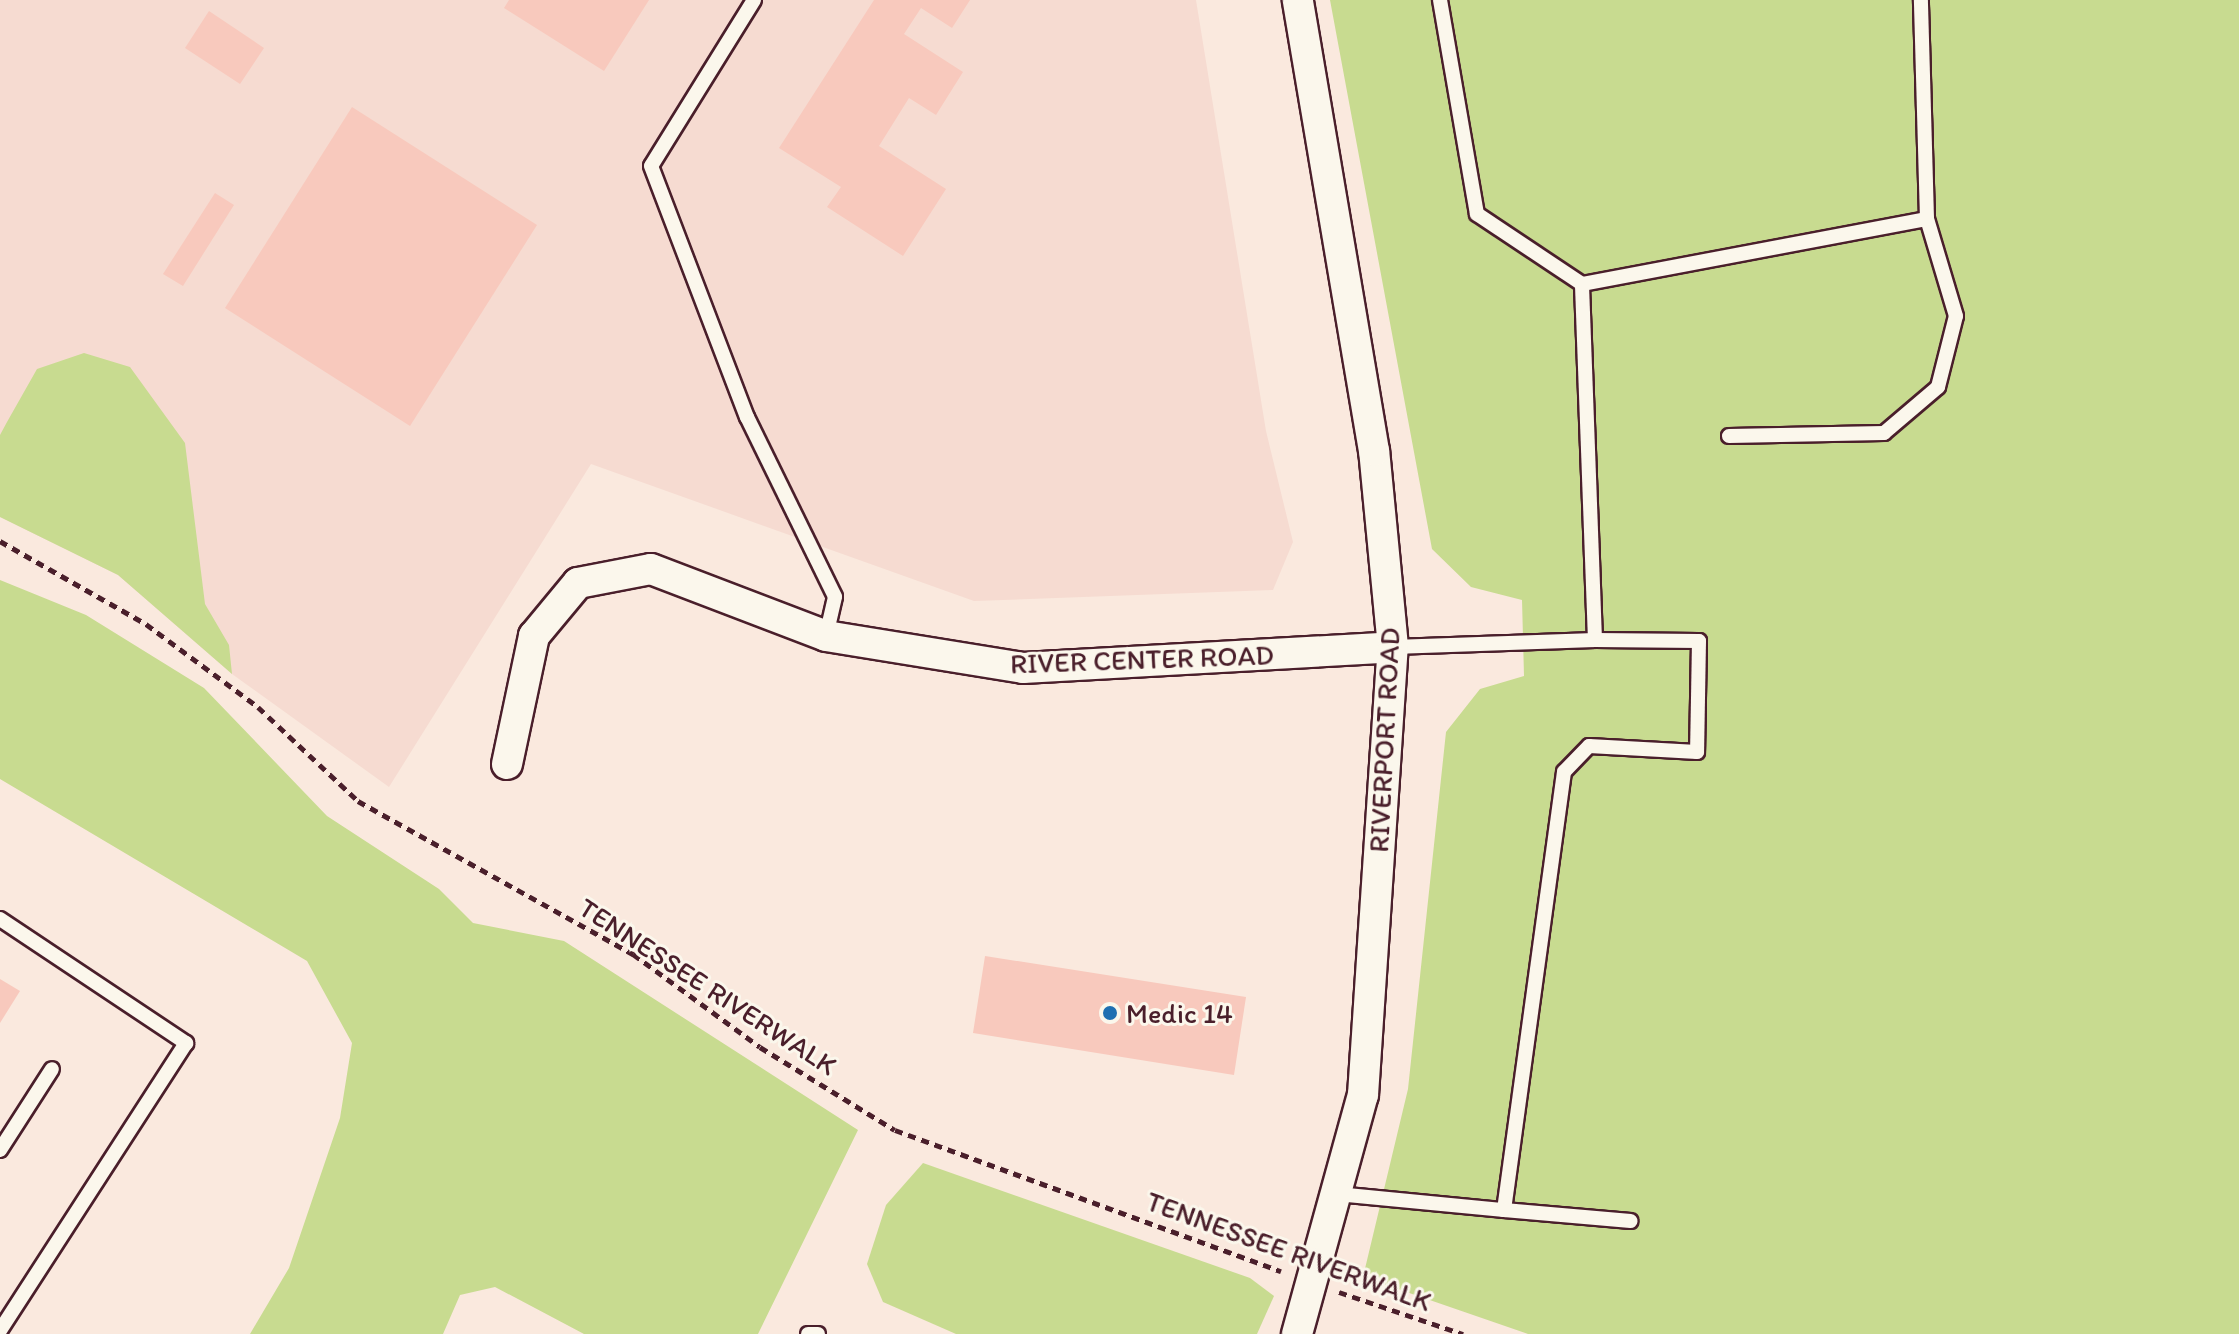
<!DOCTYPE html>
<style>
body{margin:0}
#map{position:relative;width:2239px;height:1334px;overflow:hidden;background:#fae9de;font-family:Itim,sans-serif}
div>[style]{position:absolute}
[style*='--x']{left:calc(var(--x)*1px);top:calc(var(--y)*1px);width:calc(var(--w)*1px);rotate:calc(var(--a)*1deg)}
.built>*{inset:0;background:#f6dbd1}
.green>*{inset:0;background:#c8db90}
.building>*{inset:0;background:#f8c9bd}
.path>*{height:5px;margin-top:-2.5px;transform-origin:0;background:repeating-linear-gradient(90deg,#4a1f2b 0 8px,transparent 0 14px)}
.roads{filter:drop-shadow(2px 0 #4a1f2b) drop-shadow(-2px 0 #4a1f2b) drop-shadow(0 2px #4a1f2b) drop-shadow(0 -2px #4a1f2b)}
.lane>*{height:14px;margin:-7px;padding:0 7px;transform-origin:7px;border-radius:7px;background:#fbf7ec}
.street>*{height:30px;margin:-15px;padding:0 15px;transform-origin:15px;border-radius:15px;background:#fbf7ec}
.dots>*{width:22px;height:22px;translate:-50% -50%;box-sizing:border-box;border:4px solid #fbf7ec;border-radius:50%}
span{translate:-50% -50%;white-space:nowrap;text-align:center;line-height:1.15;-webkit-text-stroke:6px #fbf7ec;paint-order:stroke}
.street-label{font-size:28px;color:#4a1f2b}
.poi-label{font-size:28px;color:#4a1f2b}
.left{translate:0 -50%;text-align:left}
</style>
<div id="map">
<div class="built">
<div style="clip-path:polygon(0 0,1196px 0,1266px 431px,1293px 542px,1273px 590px,974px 601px,591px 464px,389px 787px,232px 674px,118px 575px,0 517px)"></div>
</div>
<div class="green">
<div style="clip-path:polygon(1330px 0,2239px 0,2239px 1334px,1528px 1334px,1363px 1277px,1408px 1089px,1446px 732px,1480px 689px,1524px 676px,1522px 600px,1471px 587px,1432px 549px)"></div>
<div style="clip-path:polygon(84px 353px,130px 367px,185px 443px,205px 604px,229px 645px,232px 674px,118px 575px,0 517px,0 435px,7px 422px,37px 369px)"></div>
<div style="clip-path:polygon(0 580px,86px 615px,204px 688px,327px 816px,439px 889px,473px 923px,564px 941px,858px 1130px,758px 1334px,584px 1334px,495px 1287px,460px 1295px,443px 1334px,250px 1334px,289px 1268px,340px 1118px,352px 1043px,307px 961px,0 779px)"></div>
<div style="clip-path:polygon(923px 1163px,1250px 1278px,1274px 1296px,1257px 1334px,956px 1334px,883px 1302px,867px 1264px,886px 1205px)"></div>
</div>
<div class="building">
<div style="clip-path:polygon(509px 0,649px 0,604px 71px,504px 8px)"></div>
<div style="clip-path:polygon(874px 0,970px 0,952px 28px,921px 8px,904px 34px,963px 72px,936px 115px,909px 98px,879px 146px,946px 189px,903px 256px,827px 207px,841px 187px,779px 148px)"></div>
<div style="clip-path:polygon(209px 11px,264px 48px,240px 84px,185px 48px)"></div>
<div style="clip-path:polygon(352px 107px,537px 225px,410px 426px,225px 308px)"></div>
<div style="clip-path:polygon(215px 193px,234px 205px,183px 286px,163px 274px)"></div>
<div style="clip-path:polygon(985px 956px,1246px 997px,1234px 1075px,973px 1033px)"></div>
<div style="clip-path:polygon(0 979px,20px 991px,0 1023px)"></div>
</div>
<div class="path">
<div style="--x:0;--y:541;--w:168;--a:29.6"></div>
<div style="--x:146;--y:624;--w:139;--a:36.5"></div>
<div style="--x:258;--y:707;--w:137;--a:43.2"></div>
<div style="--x:358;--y:801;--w:315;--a:29.1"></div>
<div style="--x:633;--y:954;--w:157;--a:36.2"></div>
<div style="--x:760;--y:1047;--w:158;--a:31.6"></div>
<div style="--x:895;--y:1130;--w:411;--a:20.1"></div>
<div style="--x:1339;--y:1292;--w:131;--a:18.7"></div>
</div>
<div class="roads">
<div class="lane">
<div style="--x:754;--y:0;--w:195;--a:121.8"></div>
<div style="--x:651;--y:166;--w:269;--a:69.1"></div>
<div style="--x:747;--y:417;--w:200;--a:63.9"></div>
<div style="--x:835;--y:597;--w:40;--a:103"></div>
<div style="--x:1440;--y:0;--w:217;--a:80.2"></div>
<div style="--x:1477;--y:214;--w:126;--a:33.7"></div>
<div style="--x:1729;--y:436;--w:155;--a:-1.1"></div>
<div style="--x:1884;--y:433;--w:71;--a:-40.4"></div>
<div style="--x:1938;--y:387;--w:73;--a:-75.8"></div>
<div style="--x:1956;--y:316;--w:101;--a:-106.6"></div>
<div style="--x:1595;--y:640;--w:104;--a:0.6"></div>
<div style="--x:1699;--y:641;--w:111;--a:91"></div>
<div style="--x:1697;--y:752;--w:108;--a:-176.8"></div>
<div style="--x:1589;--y:746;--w:36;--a:134"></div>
<div style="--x:1564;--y:772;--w:442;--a:97.8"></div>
<div style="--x:1504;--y:1210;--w:127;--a:5"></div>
<div style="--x:1393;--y:647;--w:202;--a:-2"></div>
<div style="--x:1595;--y:640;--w:356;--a:-92.1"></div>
<div style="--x:1582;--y:284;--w:351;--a:-10.7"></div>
<div style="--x:1927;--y:219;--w:219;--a:-91.6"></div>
<div style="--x:0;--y:919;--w:224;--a:33.7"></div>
<div style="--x:186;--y:1043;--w:343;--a:122.9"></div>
<div style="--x:0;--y:1150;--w:96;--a:-57.3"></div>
<div style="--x:1337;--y:1194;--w:168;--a:5.5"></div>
<div style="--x:808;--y:1334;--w:10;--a:0"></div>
</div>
<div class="street">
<div style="--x:507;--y:764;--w:131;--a:-78.1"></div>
<div style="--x:534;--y:636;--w:69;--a:-50.3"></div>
<div style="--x:578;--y:583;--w:74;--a:-10.9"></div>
<div style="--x:651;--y:569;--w:187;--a:20.9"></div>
<div style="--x:826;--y:636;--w:200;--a:9.2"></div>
<div style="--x:1023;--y:668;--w:371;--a:-3.2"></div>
<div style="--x:1297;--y:1334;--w:248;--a:-74.6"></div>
<div style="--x:1363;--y:1095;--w:449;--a:-86.2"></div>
<div style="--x:1393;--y:647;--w:197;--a:-95.5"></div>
<div style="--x:1374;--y:451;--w:457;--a:-99.6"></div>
</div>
</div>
<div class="dots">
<div style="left:1110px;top:1013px;background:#1f6fb2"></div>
</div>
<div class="street-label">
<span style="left:1142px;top:659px;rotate:-2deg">RIVER CENTER ROAD</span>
<span style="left:1384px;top:740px;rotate:-87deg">RIVERPORT ROAD</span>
<span style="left:708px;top:986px;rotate:33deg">TENNESSEE RIVERWALK</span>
<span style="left:1289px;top:1251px;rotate:20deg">TENNESSEE RIVERWALK</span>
</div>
<div class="poi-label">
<span class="left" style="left:1126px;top:1013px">Medic 14</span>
</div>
</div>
